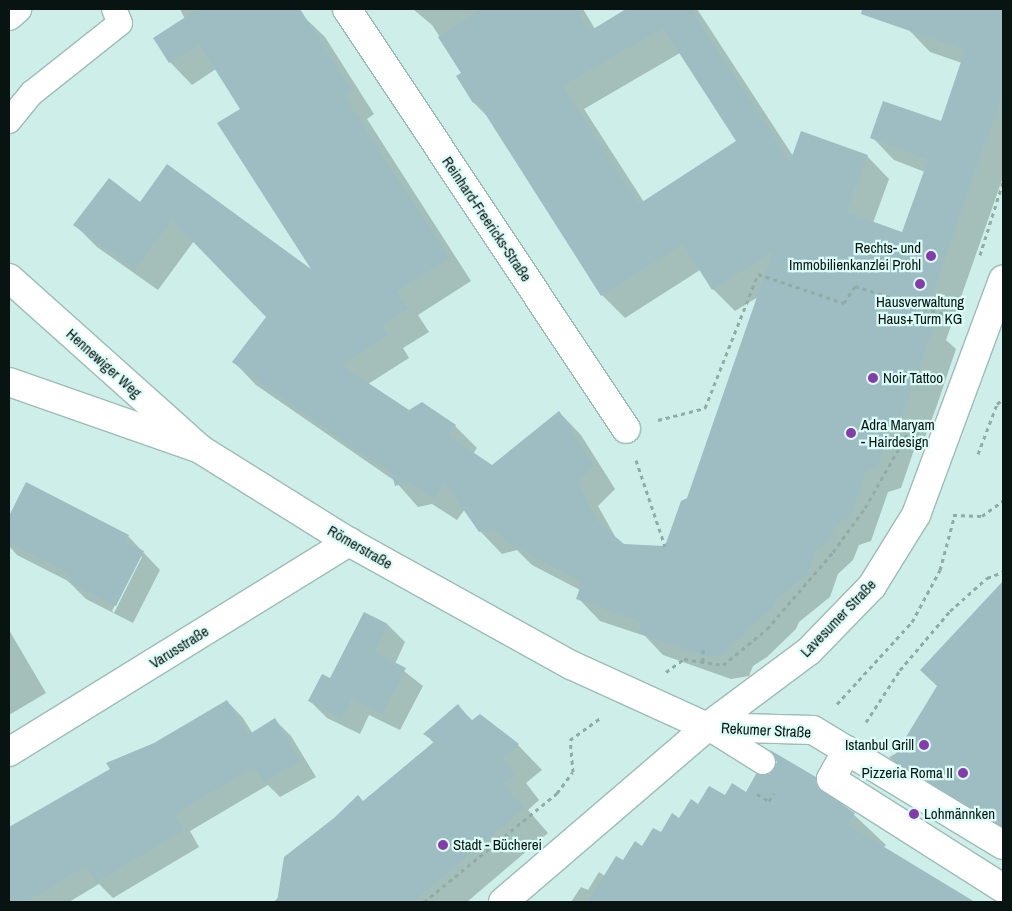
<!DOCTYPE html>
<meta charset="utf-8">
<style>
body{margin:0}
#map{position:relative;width:1012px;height:911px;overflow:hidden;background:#ceefe9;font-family:"Archivo Narrow",sans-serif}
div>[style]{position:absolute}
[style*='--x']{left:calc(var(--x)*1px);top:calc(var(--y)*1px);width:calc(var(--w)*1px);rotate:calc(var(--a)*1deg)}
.shadow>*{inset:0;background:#0003}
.building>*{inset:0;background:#9dbdc3}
.path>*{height:3px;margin-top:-1.5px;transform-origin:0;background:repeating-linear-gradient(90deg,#91aba6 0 4px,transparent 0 8px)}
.roads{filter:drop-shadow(1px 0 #9cbcb7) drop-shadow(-1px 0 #9cbcb7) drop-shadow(0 1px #9cbcb7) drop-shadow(0 -1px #9cbcb7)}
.lane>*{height:24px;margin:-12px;padding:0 12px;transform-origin:12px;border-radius:12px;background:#fff}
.street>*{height:28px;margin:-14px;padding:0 14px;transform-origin:14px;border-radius:14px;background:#fff}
.secondary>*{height:28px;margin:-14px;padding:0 14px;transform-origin:14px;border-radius:14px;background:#fff}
.dots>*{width:14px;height:14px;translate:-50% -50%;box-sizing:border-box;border:2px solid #dbfcf7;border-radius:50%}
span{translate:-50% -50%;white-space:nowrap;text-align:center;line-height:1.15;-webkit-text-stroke:4.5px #dbfcf7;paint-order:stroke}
.street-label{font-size:15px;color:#081412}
.poi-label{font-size:15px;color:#081412}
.right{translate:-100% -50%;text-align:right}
.left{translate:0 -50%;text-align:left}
.frame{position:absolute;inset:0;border:10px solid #081412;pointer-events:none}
</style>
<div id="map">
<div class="shadow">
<div style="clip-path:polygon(evenodd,180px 9px,288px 9px,294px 20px,302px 15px,325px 37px,374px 114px,367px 119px,471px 281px,418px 315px,429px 332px,403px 348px,409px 358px,368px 384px,409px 412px,455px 426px,477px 448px,473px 454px,492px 467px,559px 412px,581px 435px,615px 489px,598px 506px,617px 540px,623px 545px,666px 547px,688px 499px,758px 297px,735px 311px,713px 289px,700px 270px,625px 318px,602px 295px,489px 118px,474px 103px,457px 77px,463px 73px,432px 25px,413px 9px,482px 9px,485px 15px,495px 9px,583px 9px,595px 29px,628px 9px,697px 9px,793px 156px,867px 156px,889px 179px,873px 223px,903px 234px,925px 172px,894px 160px,872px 137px,942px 122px,962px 63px,930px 52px,908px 29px,915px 9px,1003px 9px,1003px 177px,946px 340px,956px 349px,936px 408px,922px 445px,916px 444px,901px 488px,888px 492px,871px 541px,859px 545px,853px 560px,838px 574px,830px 597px,799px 622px,796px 629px,767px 657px,753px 666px,749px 676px,731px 679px,663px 655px,645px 636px,600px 621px,578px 598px,580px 590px,532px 565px,517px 550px,502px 554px,480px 531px,465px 509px,457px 520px,432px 504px,418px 507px,395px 481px,256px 385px,234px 362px,267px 317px,194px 241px,158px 290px,97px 247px,75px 225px,140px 203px,316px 274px,241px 109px,216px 69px,192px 85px,170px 62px,185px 19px,180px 9px,680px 53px,738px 141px,644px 202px,584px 109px,680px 53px)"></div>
<div style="clip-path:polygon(evenodd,27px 484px,128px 536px,160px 570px,133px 623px,86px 599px,68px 581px,17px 555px,9px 546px,9px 519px,27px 484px,140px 555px,142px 557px,114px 613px,112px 611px,140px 555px)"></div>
<div style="clip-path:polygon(992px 595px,1003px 605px,1003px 684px,972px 717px)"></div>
<div style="clip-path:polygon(364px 613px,388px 625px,405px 642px,395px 664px,423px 686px,400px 730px,369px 715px,360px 734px,327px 718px,310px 701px,330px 680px)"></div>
<div style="clip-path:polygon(9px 630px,46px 693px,9px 715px)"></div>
<div style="clip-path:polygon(227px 701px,243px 718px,253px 734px,275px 720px,291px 736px,316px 777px,280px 797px,268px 785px,190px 831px,199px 847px,113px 898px,99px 884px,69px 902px,9px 902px,9px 830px)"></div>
<div style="clip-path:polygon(458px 706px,473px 721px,518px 745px,542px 770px,526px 783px,539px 800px,528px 810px,548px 833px,467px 902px,274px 902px,364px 802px,434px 743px,425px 734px)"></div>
<div style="clip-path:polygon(954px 724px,1003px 753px,1003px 837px,916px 784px,889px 757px)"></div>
<div style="clip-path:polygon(815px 778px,886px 845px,883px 848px,972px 902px,571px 902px,581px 887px,588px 890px,599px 872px,605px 876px,698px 806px,725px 797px)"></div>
</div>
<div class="building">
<div style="clip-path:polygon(evenodd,198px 9px,300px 9px,353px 92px,345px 97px,449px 258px,397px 292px,408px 309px,382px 325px,388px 335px,341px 365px,409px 410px,422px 402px,456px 425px,449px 436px,492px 465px,559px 411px,594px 466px,577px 483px,599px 523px,624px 544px,665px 546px,681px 501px,687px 498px,773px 251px,712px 290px,683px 244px,601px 296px,477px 101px,473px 103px,456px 76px,461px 73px,438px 37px,481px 9px,576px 9px,590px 31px,626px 9px,696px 9px,692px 11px,790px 162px,801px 131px,868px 155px,846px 212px,902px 232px,928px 160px,870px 138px,883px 101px,941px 121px,965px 50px,861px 14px,862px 9px,1003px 9px,1003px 91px,923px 322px,934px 326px,899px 424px,894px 422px,878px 466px,866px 470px,849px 519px,836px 523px,831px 538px,816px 551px,807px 575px,777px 599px,774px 607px,749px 627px,744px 635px,731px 643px,726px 654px,708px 657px,639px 633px,642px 622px,576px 599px,582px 582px,508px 543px,495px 528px,479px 532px,445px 483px,434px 499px,409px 482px,395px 486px,391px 471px,356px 450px,232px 362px,266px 317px,172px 220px,135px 269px,73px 225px,109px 178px,140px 202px,167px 164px,311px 269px,217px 123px,240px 109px,199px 44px,169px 63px,153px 38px,198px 9px,663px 28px,736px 141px,639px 204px,562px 86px,663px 28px)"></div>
<div style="clip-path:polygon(26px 482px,129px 535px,125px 542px,144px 551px,116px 606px,67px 581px,71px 574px,9px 543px,9px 516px)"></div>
<div style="clip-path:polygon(1003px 581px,1003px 827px,892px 760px,937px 686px,920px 670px)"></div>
<div style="clip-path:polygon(364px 612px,388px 624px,375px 652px,406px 668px,382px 714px,352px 699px,342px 718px,308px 701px,322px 674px,330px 678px)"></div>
<div style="clip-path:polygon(227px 700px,248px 735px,275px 718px,300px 761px,263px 782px,254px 767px,174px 814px,184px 830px,96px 882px,86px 866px,26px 902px,9px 902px,9px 827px,110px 769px,106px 763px,154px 743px)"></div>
<div style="clip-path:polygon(458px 704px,471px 721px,480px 714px,519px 744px,502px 758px,515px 774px,504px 784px,524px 808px,413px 902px,277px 902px,284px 857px,334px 818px,358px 795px,363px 801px,435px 741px,423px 734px)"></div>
<div style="clip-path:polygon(770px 750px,816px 777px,822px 792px,855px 813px,848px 825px,975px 902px,588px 902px,616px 856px,623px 860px,635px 841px,642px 846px,653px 828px,661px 832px,672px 813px,679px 818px,691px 799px,698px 804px,709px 786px,725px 795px,732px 783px,746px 792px,756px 774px,770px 774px,777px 762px)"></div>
</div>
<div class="path">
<div style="--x:980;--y:255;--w:77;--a:-72.5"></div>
<div style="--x:658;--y:420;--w:49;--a:-14.3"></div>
<div style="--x:705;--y:408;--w:144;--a:-68.4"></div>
<div style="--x:758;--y:274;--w:91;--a:18.6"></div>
<div style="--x:844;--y:303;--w:20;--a:-57"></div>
<div style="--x:855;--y:286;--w:102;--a:17.7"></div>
<div style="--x:978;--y:454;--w:53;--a:-69.2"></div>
<div style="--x:997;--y:404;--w:8;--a:-40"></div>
<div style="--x:636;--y:460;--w:91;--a:71.4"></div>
<div style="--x:953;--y:515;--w:29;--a:2"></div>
<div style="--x:982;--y:516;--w:26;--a:-36"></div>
<div style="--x:703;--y:650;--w:13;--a:90"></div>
<div style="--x:666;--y:672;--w:22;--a:-36"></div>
<div style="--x:684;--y:659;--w:39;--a:9"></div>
<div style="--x:723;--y:665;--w:57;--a:-39.3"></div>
<div style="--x:767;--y:629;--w:101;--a:-49.4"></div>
<div style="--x:833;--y:552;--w:54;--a:-54"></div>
<div style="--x:865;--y:508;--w:85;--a:-60.4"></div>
<div style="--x:837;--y:704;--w:111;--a:-47.6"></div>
<div style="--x:912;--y:622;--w:59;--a:-61.7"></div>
<div style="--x:940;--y:570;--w:58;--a:-75"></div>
<div style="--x:866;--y:722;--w:62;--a:-56.8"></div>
<div style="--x:900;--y:670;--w:77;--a:-49.7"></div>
<div style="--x:950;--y:611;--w:50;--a:-41.7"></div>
<div style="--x:987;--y:578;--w:17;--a:-21"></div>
<div style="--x:757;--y:794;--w:14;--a:30"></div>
<div style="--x:769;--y:801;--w:9;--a:-58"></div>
<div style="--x:424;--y:902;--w:172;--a:-39.3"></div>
<div style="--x:557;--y:793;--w:26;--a:-53"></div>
<div style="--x:573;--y:772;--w:32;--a:-95"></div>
<div style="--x:570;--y:740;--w:39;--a:-36"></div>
</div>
<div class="roads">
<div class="lane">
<div style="--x:9;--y:121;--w:36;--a:-51"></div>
<div style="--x:32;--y:93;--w:112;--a:-38.5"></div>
<div style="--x:120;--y:23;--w:15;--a:-113"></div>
<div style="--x:707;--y:727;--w:66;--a:32"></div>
</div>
<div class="street">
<div style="--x:347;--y:9;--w:504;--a:56.4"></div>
<div style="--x:9;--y:16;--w:11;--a:-41"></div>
<div style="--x:9;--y:278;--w:256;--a:41.8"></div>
<div style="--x:707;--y:727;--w:106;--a:1.6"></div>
<div style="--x:813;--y:730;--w:222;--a:31.2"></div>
<div style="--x:847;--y:750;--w:33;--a:119"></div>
<div style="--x:831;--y:779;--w:204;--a:32.4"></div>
<div style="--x:9;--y:752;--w:400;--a:-31.7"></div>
</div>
<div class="secondary">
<div style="--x:9;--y:382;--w:202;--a:19.3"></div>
<div style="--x:200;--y:449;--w:176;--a:32"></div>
<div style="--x:349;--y:542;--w:254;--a:29"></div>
<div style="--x:571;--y:665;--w:149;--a:24.5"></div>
<div style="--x:503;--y:902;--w:269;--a:-40.6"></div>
<div style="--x:707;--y:727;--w:127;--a:-36.7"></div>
<div style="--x:809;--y:651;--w:91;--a:-45.9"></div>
<div style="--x:872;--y:586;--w:84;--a:-58.2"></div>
<div style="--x:916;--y:515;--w:251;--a:-69.7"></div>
</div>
</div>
<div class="dots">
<div style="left:931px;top:256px;background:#863bad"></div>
<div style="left:920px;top:284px;background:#863bad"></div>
<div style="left:873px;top:378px;background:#863bad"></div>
<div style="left:851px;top:433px;background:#863bad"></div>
<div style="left:924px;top:745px;background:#863bad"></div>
<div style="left:963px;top:773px;background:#863bad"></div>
<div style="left:914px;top:814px;background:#863bad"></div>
<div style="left:443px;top:845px;background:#863bad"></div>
</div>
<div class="street-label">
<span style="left:487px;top:219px;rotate:56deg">Reinhard-Freericks-Straße</span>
<span style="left:104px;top:363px;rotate:42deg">Hennewiger Weg</span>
<span style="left:360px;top:547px;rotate:30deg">Römerstraße</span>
<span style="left:838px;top:618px;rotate:-46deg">Lavesumer Straße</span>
<span style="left:179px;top:647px;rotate:-32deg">Varusstraße</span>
<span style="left:766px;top:730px;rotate:3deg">Rekumer Straße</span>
</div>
<div class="poi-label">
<span class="right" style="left:921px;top:256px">Rechts- und<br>Immobilienkanzlei Prohl</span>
<span style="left:920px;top:310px">Hausverwaltung<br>Haus+Turm KG</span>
<span class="left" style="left:883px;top:378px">Noir Tattoo</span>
<span class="left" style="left:861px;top:433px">Adra Maryam<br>- Hairdesign</span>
<span class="right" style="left:914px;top:745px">Istanbul Grill</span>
<span class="right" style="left:953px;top:773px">Pizzeria Roma II</span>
<span class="left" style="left:924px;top:814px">Lohmännken</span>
<span class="left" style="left:453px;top:845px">Stadt - Bücherei</span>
</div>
<div class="frame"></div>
</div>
